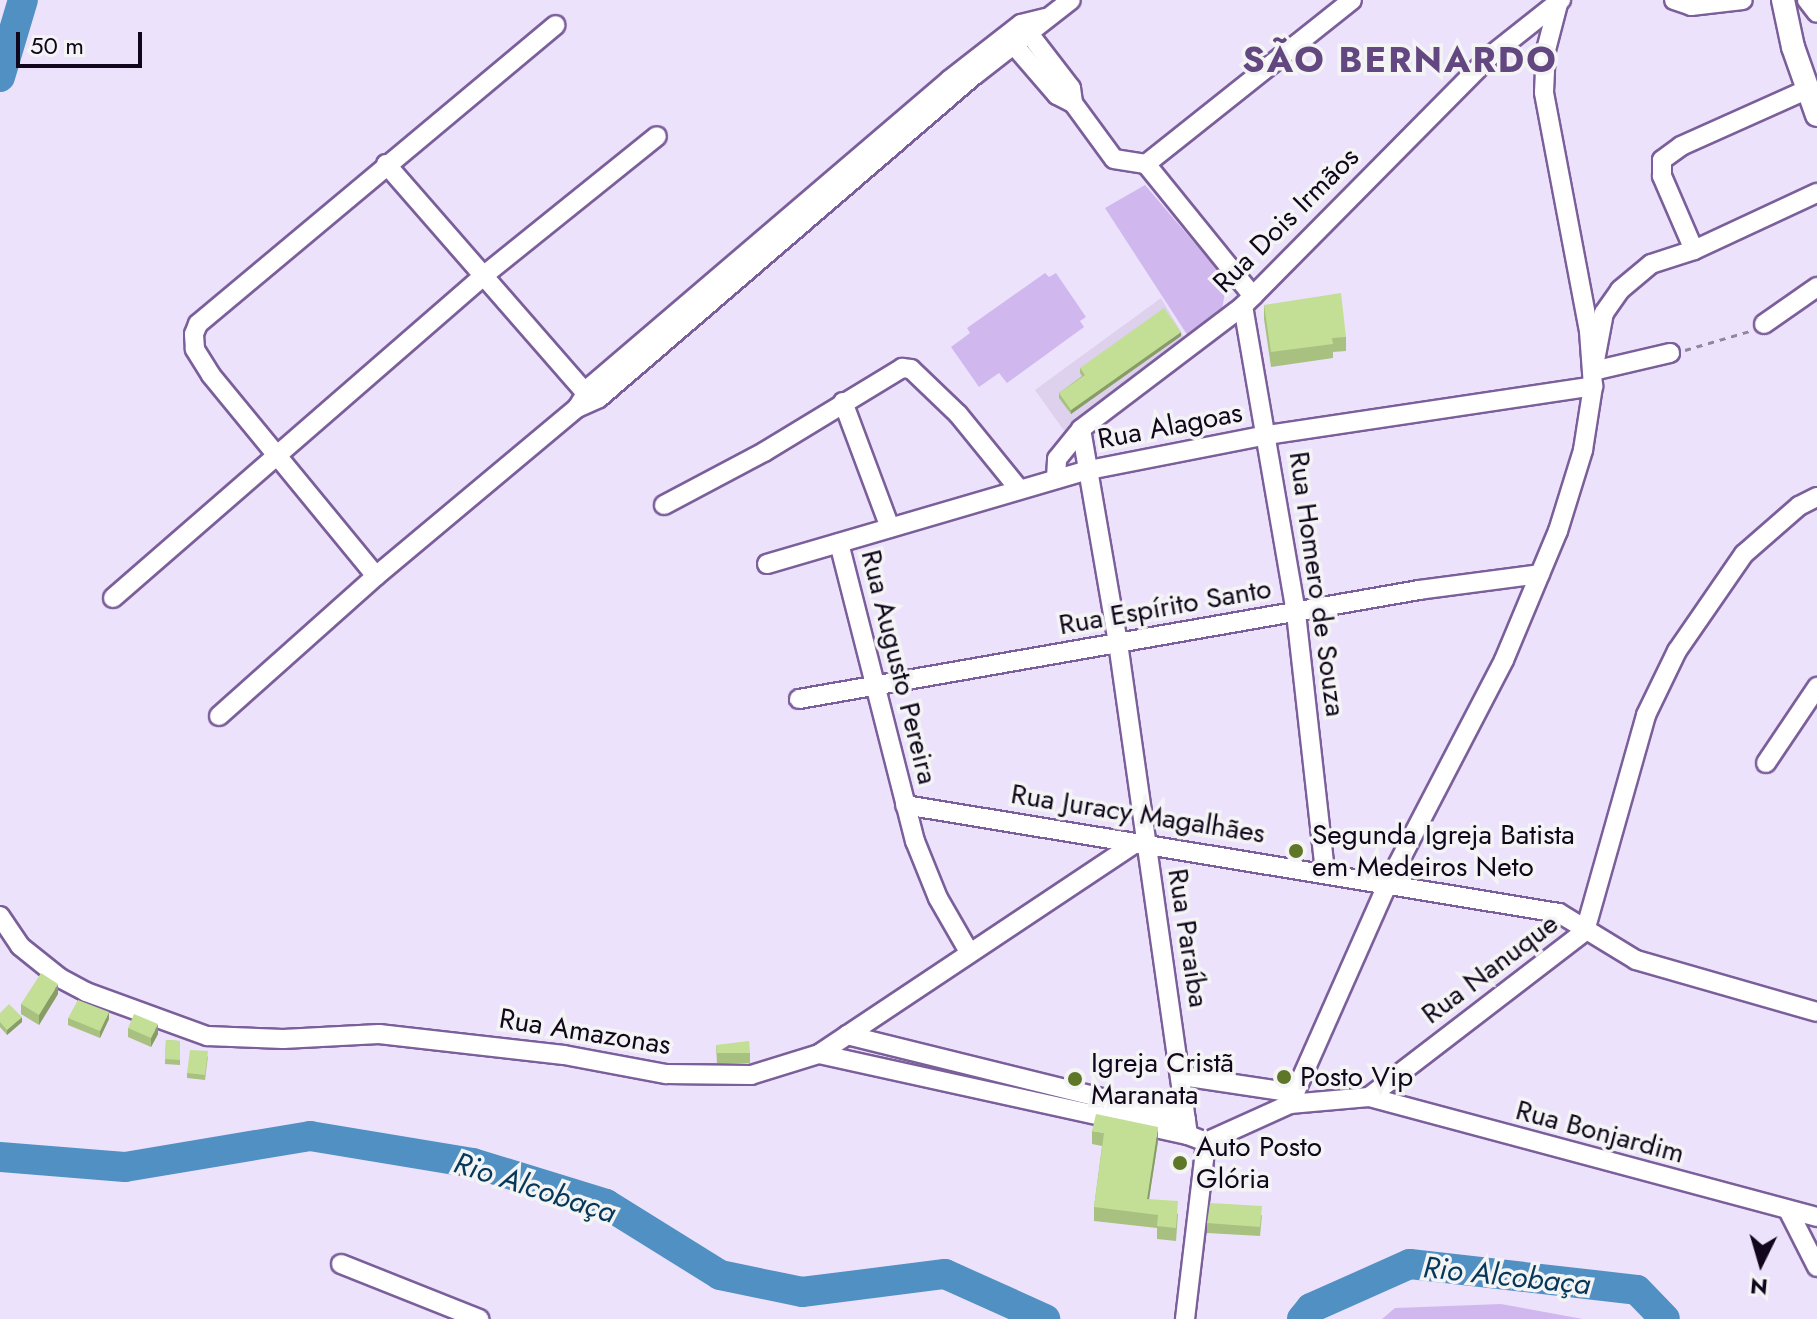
<!DOCTYPE html>
<meta charset="utf-8">
<style>
body{margin:0}
#map{position:relative;width:1817px;height:1319px;overflow:hidden;background:#ede2fc;font-family:Jost,sans-serif}
div>[style]{position:absolute}
[style*='--x']{left:calc(var(--x)*1px);top:calc(var(--y)*1px);width:calc(var(--w)*1px);rotate:calc(var(--a)*1deg)}
.built>*{inset:0;background:#ddd1ed}
.green>*{inset:0;background:#d0b8ee}
.river>*{height:30px;margin:-15px;padding:0 15px;transform-origin:15px;border-radius:15px;background:#5190c3}
.path>*{height:3px;margin-top:-1.5px;transform-origin:0;background:repeating-linear-gradient(90deg,#91869e 0 6px,transparent 0 12px)}
.roads{filter:drop-shadow(2px 0 #7b5f9a) drop-shadow(-2px 0 #7b5f9a) drop-shadow(0 2px #7b5f9a) drop-shadow(0 -2px #7b5f9a)}
.minor>*{height:18px;margin:-9px;padding:0 9px;transform-origin:9px;border-radius:9px;background:#fff}
.major>*{height:22px;margin:-11px;padding:0 11px;transform-origin:11px;border-radius:11px;background:#fff}
.wall>*{inset:0;background:#a8c080}
.shaded-wall>*{inset:0;background:#889c68}
.building>*{inset:0;background:#c3df95}
.dots>*{width:22px;height:22px;translate:-50% -50%;box-sizing:border-box;border:4px solid #f4f4f4;border-radius:50%}
span{translate:-50% -50%;white-space:nowrap;text-align:center;line-height:1.15;-webkit-text-stroke:7px #f4f4f4;paint-order:stroke}
.street-label{font-size:28px;color:#11061c}
.poi-label{font-size:28px;color:#11061c}
.left{translate:0 -50%;text-align:left}
.water-label{font-size:30px;color:#05385a;font-style:italic}
.district-label{font-size:36px;color:#624780;font-weight:700;letter-spacing:2px}
.north{position:absolute;left:1721px;top:1223px;width:80px;height:80px;-webkit-text-stroke:6px #f4f4f4;paint-order:stroke;rotate:185deg;font-size:22px;font-weight:700;line-height:32px;text-align:center;color:#11061c}
.north::after{content:'';display:block;margin:auto;width:28px;height:36px;background:#11061c;clip-path:polygon(50% 0,100% 100%,50% 72%,0 100%)}
.scale{position:absolute;left:16px;top:32px;width:126px;height:36px;box-sizing:border-box;border:4px solid #11061c;border-top:0;padding-left:10px;font-size:24px;line-height:28px;white-space:nowrap;color:#11061c;-webkit-text-stroke:6px #f4f4f4;paint-order:stroke}
</style>
<div id="map">
<div class="built">
<div style="clip-path:polygon(1161px 298px,1185px 339px,1065px 432px,1035px 390px)"></div>
</div>
<div class="green">
<div style="clip-path:polygon(1145px 185px,1227px 281px,1222px 309px,1188px 336px,1105px 208px)"></div>
<div style="clip-path:polygon(1045px 273px,1049px 277px,1056px 273px,1086px 317px,1080px 321px,1084px 327px,1007px 383px,999px 373px,979px 387px,951px 347px,970px 333px,967px 328px)"></div>
<div style="clip-path:polygon(1501px 1304px,1583px 1319px,1382px 1319px,1395px 1308px)"></div>
</div>
<div class="river">
<div style="--x:0;--y:77;--w:80;--a:-73.4"></div>
<div style="--x:0;--y:1157;--w:125;--a:4.6"></div>
<div style="--x:125;--y:1167;--w:188;--a:-9.5"></div>
<div style="--x:310;--y:1136;--w:165;--a:9.4"></div>
<div style="--x:473;--y:1163;--w:139;--a:17.1"></div>
<div style="--x:606;--y:1204;--w:134;--a:31.9"></div>
<div style="--x:720;--y:1275;--w:84;--a:11.7"></div>
<div style="--x:802;--y:1292;--w:144;--a:-7.2"></div>
<div style="--x:945;--y:1274;--w:110;--a:24.2"></div>
<div style="--x:1302;--y:1319;--w:14;--a:-51"></div>
<div style="--x:1311;--y:1308;--w:108;--a:-24"></div>
<div style="--x:1410;--y:1264;--w:228;--a:6.5"></div>
<div style="--x:1637;--y:1290;--w:40;--a:46"></div>
</div>
<div class="path">
<div style="--x:1685;--y:350;--w:68;--a:-16.3"></div>
</div>
<div class="roads">
<div class="minor">
<div style="--x:1674;--y:0;--w:18;--a:19"></div>
<div style="--x:1691;--y:6;--w:52;--a:-6.6"></div>
<div style="--x:1807;--y:0;--w:16;--a:52"></div>
<div style="--x:1024;--y:27;--w:77;--a:52.4"></div>
<div style="--x:1071;--y:88;--w:15;--a:82"></div>
<div style="--x:1007;--y:37;--w:77;--a:49.2"></div>
<div style="--x:1057;--y:95;--w:18;--a:27"></div>
<div style="--x:1073;--y:103;--w:69;--a:53.8"></div>
<div style="--x:1114;--y:159;--w:32;--a:9"></div>
<div style="--x:386;--y:164;--w:313;--a:48.9"></div>
<div style="--x:1146;--y:164;--w:263;--a:-38.5"></div>
<div style="--x:1146;--y:164;--w:170;--a:51"></div>
<div style="--x:1694;--y:250;--w:81;--a:-113.4"></div>
<div style="--x:1662;--y:176;--w:16;--a:-90"></div>
<div style="--x:1662;--y:160;--w:24;--a:-36"></div>
<div style="--x:1681;--y:146;--w:137;--a:-24.1"></div>
<div style="--x:1243;--y:306;--w:312;--a:80.2"></div>
<div style="--x:1296;--y:613;--w:261;--a:83.6"></div>
<div style="--x:1764;--y:324;--w:65;--a:-34.9"></div>
<div style="--x:1670;--y:353;--w:79;--a:166.8"></div>
<div style="--x:1593;--y:371;--w:59;--a:-79.3"></div>
<div style="--x:1604;--y:313;--w:28;--a:-55"></div>
<div style="--x:1620;--y:290;--w:40;--a:-40"></div>
<div style="--x:1651;--y:264;--w:45;--a:-18"></div>
<div style="--x:1694;--y:250;--w:136;--a:-24.9"></div>
<div style="--x:843;--y:402;--w:134;--a:69.5"></div>
<div style="--x:577;--y:408;--w:25;--a:-58"></div>
<div style="--x:590;--y:387;--w:472;--a:-40.5"></div>
<div style="--x:949;--y:80;--w:91;--a:-37.9"></div>
<div style="--x:1021;--y:24;--w:25;--a:-14"></div>
<div style="--x:1081;--y:429;--w:217;--a:80.2"></div>
<div style="--x:1118;--y:643;--w:497;--a:81.9"></div>
<div style="--x:1188;--y:1135;--w:19;--a:21"></div>
<div style="--x:1206;--y:1142;--w:92;--a:-24.3"></div>
<div style="--x:1290;--y:1104;--w:79;--a:-5.1"></div>
<div style="--x:1369;--y:1097;--w:464;--a:15"></div>
<div style="--x:1056;--y:479;--w:20;--a:-87"></div>
<div style="--x:1057;--y:459;--w:38;--a:-51"></div>
<div style="--x:1081;--y:429;--w:203;--a:-37.2"></div>
<div style="--x:1243;--y:306;--w:350;--a:-45.3"></div>
<div style="--x:1489;--y:57;--w:92;--a:-38.4"></div>
<div style="--x:664;--y:505;--w:113;--a:-27.9"></div>
<div style="--x:764;--y:452;--w:162;--a:-31.3"></div>
<div style="--x:902;--y:368;--w:9;--a:6"></div>
<div style="--x:911;--y:369;--w:65;--a:43.8"></div>
<div style="--x:958;--y:414;--w:97;--a:50.9"></div>
<div style="--x:839;--y:543;--w:308;--a:75.7"></div>
<div style="--x:915;--y:841;--w:61;--a:68"></div>
<div style="--x:938;--y:898;--w:62;--a:60.1"></div>
<div style="--x:767;--y:564;--w:335;--a:-16.3"></div>
<div style="--x:1089;--y:470;--w:181;--a:-11.1"></div>
<div style="--x:1267;--y:435;--w:330;--a:-8.5"></div>
<div style="--x:376;--y:576;--w:260;--a:-129.4"></div>
<div style="--x:211;--y:375;--w:31;--a:-122"></div>
<div style="--x:195;--y:349;--w:15;--a:-94"></div>
<div style="--x:194;--y:334;--w:11;--a:-68"></div>
<div style="--x:198;--y:324;--w:466;--a:-39.9"></div>
<div style="--x:113;--y:598;--w:490;--a:-41"></div>
<div style="--x:483;--y:276;--w:223;--a:-38.8"></div>
<div style="--x:799;--y:699;--w:630;--a:-9.97"></div>
<div style="--x:1419;--y:590;--w:122;--a:-7.5"></div>
<div style="--x:219;--y:716;--w:210;--a:-41.7"></div>
<div style="--x:376;--y:576;--w:262;--a:-39.9"></div>
<div style="--x:577;--y:408;--w:24;--a:-24"></div>
<div style="--x:599;--y:398;--w:497;--a:-40.7"></div>
<div style="--x:976;--y:74;--w:120;--a:-37.9"></div>
<div style="--x:1766;--y:763;--w:92;--a:-56.1"></div>
<div style="--x:905;--y:805;--w:663;--a:9.38"></div>
<div style="--x:1559;--y:913;--w:90;--a:31.4"></div>
<div style="--x:1636;--y:960;--w:188;--a:16"></div>
<div style="--x:0;--y:916;--w:36;--a:56"></div>
<div style="--x:20;--y:946;--w:51;--a:38.7"></div>
<div style="--x:60;--y:978;--w:30;--a:28"></div>
<div style="--x:86;--y:992;--w:129;--a:20"></div>
<div style="--x:207;--y:1036;--w:76;--a:2.3"></div>
<div style="--x:283;--y:1039;--w:96;--a:-3"></div>
<div style="--x:379;--y:1034;--w:186;--a:6.5"></div>
<div style="--x:564;--y:1055;--w:104;--a:10.6"></div>
<div style="--x:666;--y:1074;--w:85;--a:0.7"></div>
<div style="--x:751;--y:1075;--w:71;--a:-17.2"></div>
<div style="--x:819;--y:1054;--w:380;--a:-33.7"></div>
<div style="--x:847;--y:1035;--w:349;--a:13.9"></div>
<div style="--x:819;--y:1054;--w:378;--a:12.4"></div>
<div style="--x:1181;--y:1076;--w:115;--a:8.5"></div>
<div style="--x:1369;--y:1097;--w:272;--a:-37.5"></div>
<div style="--x:1585;--y:931;--w:224;--a:-74.2"></div>
<div style="--x:1646;--y:715;--w:71;--a:-64.2"></div>
<div style="--x:1677;--y:651;--w:118;--a:-55.4"></div>
<div style="--x:1744;--y:554;--w:73;--a:-41.1"></div>
<div style="--x:1799;--y:506;--w:20;--a:-27"></div>
<div style="--x:1290;--y:1104;--w:242;--a:-66.1"></div>
<div style="--x:1388;--y:883;--w:251;--a:-62.5"></div>
<div style="--x:1504;--y:660;--w:140;--a:-67.3"></div>
<div style="--x:1558;--y:531;--w:85;--a:-72.8"></div>
<div style="--x:1583;--y:450;--w:65;--a:-81.1"></div>
<div style="--x:1593;--y:386;--w:55;--a:-94.2"></div>
<div style="--x:1589;--y:331;--w:243;--a:-100.7"></div>
<div style="--x:1544;--y:92;--w:42;--a:-87.3"></div>
<div style="--x:1546;--y:50;--w:48;--a:-75.4"></div>
<div style="--x:1788;--y:1210;--w:64;--a:63"></div>
<div style="--x:341;--y:1264;--w:149;--a:21.7"></div>
<div style="--x:1185;--y:1319;--w:178;--a:-83.2"></div>
</div>
<div class="major">
<div style="--x:1783;--y:0;--w:48;--a:78"></div>
<div style="--x:1793;--y:47;--w:72;--a:70.6"></div>
</div>
</div>
<div class="wall">
<div style="clip-path:polygon(1264px 305px,1346px 337px,1346px 351px,1333px 352px,1333px 358px,1271px 367px,1264px 319px)"></div>
<div style="clip-path:polygon(1181px 336px,1071px 414px,1059px 398px,1059px 393px,1082px 376px,1080px 373px,1080px 368px)"></div>
<div style="clip-path:polygon(58px 994px,39px 1025px,21px 1014px,21px 1004px)"></div>
<div style="clip-path:polygon(0 1013px,22px 1022px,7px 1035px,0 1027px)"></div>
<div style="clip-path:polygon(68px 1018px,109px 1019px,100px 1038px,68px 1025px)"></div>
<div style="clip-path:polygon(128px 1028px,158px 1034px,151px 1047px,128px 1037px)"></div>
<div style="clip-path:polygon(166px 1040px,180px 1041px,180px 1065px,165px 1064px)"></div>
<div style="clip-path:polygon(716px 1045px,750px 1053px,750px 1063px,717px 1063px)"></div>
<div style="clip-path:polygon(208px 1056px,205px 1080px,187px 1078px,187px 1073px)"></div>
<div style="clip-path:polygon(1092px 1131px,1158px 1141px,1149px 1199px,1178px 1214px,1176px 1241px,1157px 1239px,1157px 1228px,1094px 1221px,1094px 1207px,1102px 1146px,1092px 1144px)"></div>
<div style="clip-path:polygon(1262px 1215px,1260px 1236px,1207px 1233px,1207px 1223px)"></div>
</div>
<div class="shaded-wall">
<div style="clip-path:polygon(1181px 332px,1181px 336px,1071px 414px,1071px 410px)"></div>
<div style="clip-path:polygon(58px 984px,58px 994px,39px 1025px,39px 1015px)"></div>
<div style="clip-path:polygon(109px 1012px,109px 1019px,100px 1038px,100px 1031px)"></div>
<div style="clip-path:polygon(22px 1017px,22px 1022px,7px 1035px,7px 1030px)"></div>
<div style="clip-path:polygon(158px 1024px,158px 1034px,151px 1047px,151px 1038px)"></div>
<div style="clip-path:polygon(1158px 1127px,1158px 1141px,1147px 1212px,1147px 1199px)"></div>
</div>
<div class="building">
<div style="clip-path:polygon(1341px 293px,1346px 337px,1332px 338px,1333px 344px,1271px 352px,1264px 305px)"></div>
<div style="clip-path:polygon(1164px 308px,1181px 332px,1071px 410px,1059px 393px,1085px 375px,1080px 368px)"></div>
<div style="clip-path:polygon(41px 973px,58px 984px,39px 1015px,21px 1004px)"></div>
<div style="clip-path:polygon(78px 1000px,109px 1012px,100px 1031px,68px 1018px)"></div>
<div style="clip-path:polygon(9px 1004px,22px 1017px,7px 1030px,0 1022px,0 1013px)"></div>
<div style="clip-path:polygon(134px 1014px,158px 1024px,151px 1038px,128px 1028px)"></div>
<div style="clip-path:polygon(166px 1040px,180px 1041px,180px 1060px,165px 1059px)"></div>
<div style="clip-path:polygon(749px 1041px,750px 1053px,717px 1053px,716px 1045px)"></div>
<div style="clip-path:polygon(190px 1050px,208px 1051px,205px 1075px,187px 1073px)"></div>
<div style="clip-path:polygon(1096px 1114px,1158px 1127px,1147px 1199px,1178px 1201px,1176px 1228px,1157px 1226px,1158px 1215px,1094px 1207px,1104px 1133px,1092px 1131px)"></div>
<div style="clip-path:polygon(1210px 1203px,1262px 1206px,1260px 1227px,1207px 1223px)"></div>
</div>
<div class="dots">
<div style="left:1296px;top:851px;background:#5d7628"></div>
<div style="left:1284px;top:1077px;background:#5d7628"></div>
<div style="left:1075px;top:1079px;background:#5d7628"></div>
<div style="left:1180px;top:1163px;background:#5d7628"></div>
</div>
<div class="street-label">
<span style="left:1286px;top:220px;rotate:-45deg">Rua Dois Irmãos</span>
<span style="left:1170px;top:426px;rotate:-11deg">Rua Alagoas</span>
<span style="left:1317px;top:584px;rotate:82deg">Rua Homero de Souza</span>
<span style="left:1165px;top:607px;rotate:-10deg">Rua Espírito Santo</span>
<span style="left:899px;top:667px;rotate:76deg">Rua Augusto Pereira</span>
<span style="left:1138px;top:814px;rotate:9deg">Rua Juracy Magalhães</span>
<span style="left:1188px;top:938px;rotate:81deg">Rua Paraíba</span>
<span style="left:1490px;top:969px;rotate:-37deg">Rua Nanuque</span>
<span style="left:585px;top:1032px;rotate:9deg">Rua Amazonas</span>
<span style="left:1600px;top:1132px;rotate:15deg">Rua Bonjardim</span>
</div>
<div class="poi-label">
<span class="left" style="left:1312px;top:851px">Segunda Igreja Batista<br>em Medeiros Neto</span>
<span class="left" style="left:1091px;top:1079px">Igreja Cristã<br>Maranata</span>
<span class="left" style="left:1300px;top:1077px">Posto Vip</span>
<span class="left" style="left:1196px;top:1163px">Auto Posto<br>Glória</span>
</div>
<div class="water-label">
<span style="left:535px;top:1188px;rotate:18deg">Rio Alcobaça</span>
<span style="left:1507px;top:1276px;rotate:6deg">Rio Alcobaça</span>
</div>
<div class="district-label">
<span style="left:1400px;top:60px">SÃO BERNARDO</span>
</div>
<div class="north">N</div>
<div class="scale">50 m</div>
</div>
